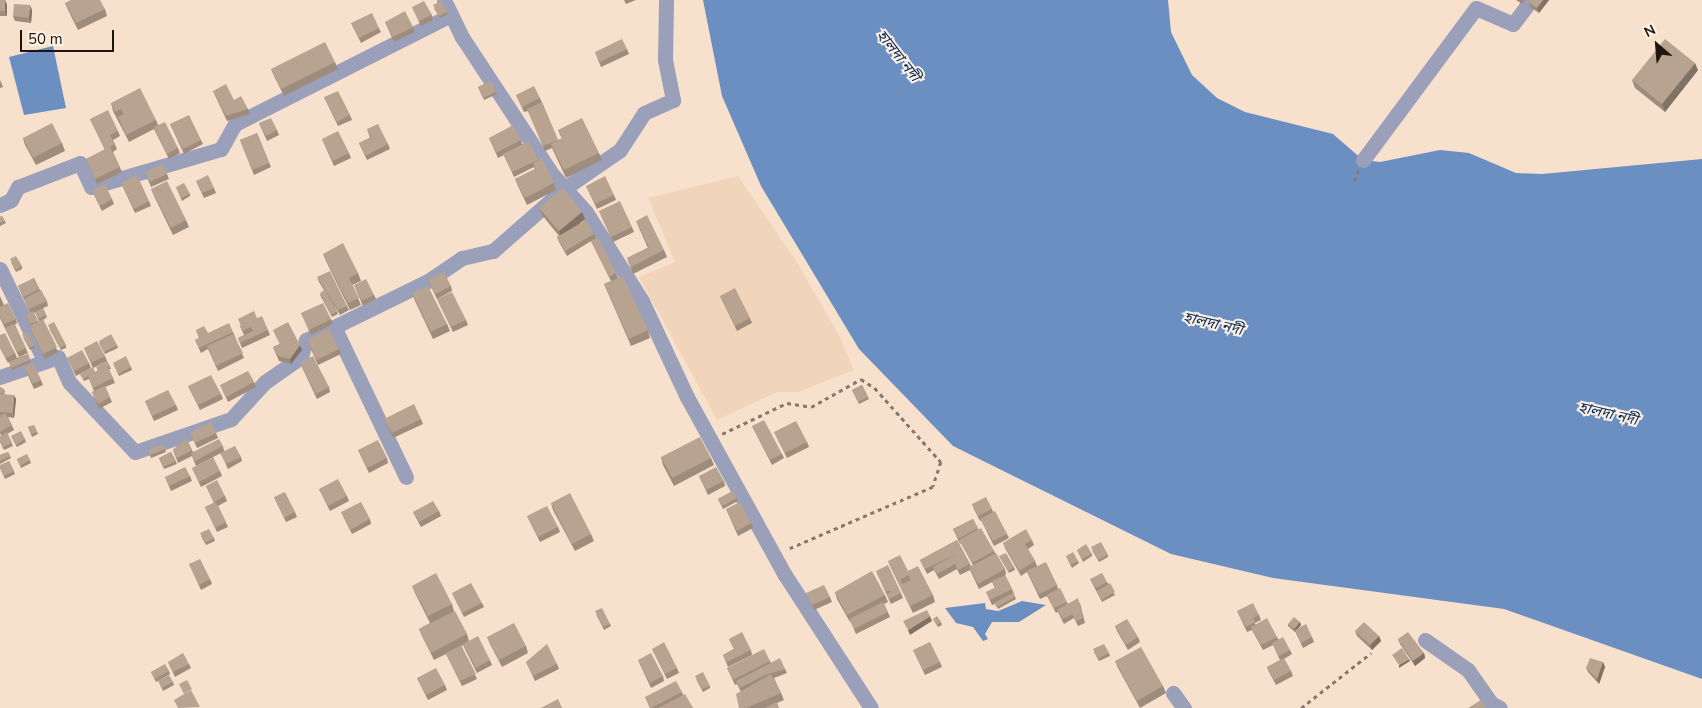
<!DOCTYPE html>
<meta charset="utf-8">
<style>
body{margin:0}
#map{position:relative;width:1702px;height:708px;overflow:hidden;background:#f7e1cd;font-family:"Nunito Sans","Noto Sans Bengali",sans-serif}
div>[style]{position:absolute}
[style*='--x']{left:calc(var(--x)*1px);top:calc(var(--y)*1px);width:calc(var(--w)*1px);rotate:calc(var(--a)*1deg)}
.built>*{inset:0;background:#f1d5bb}
.water>*{inset:0;background:#6b8fc1}
.path>*{height:2.5px;margin-top:-1.25px;transform-origin:0;background:repeating-linear-gradient(90deg,#86786a 0 4px,transparent 0 8px)}
.minor>*{height:15px;margin:-7.5px;padding:0 7.5px;transform-origin:7.5px;border-radius:7.5px;background:#9ba0ba}
.wall>*{inset:0;background:#9e8c7d}
.shaded-wall>*{inset:0;background:#817266}
.building>*{inset:0;background:#b8a391}
span{translate:-50% -50%;white-space:nowrap;text-align:center;line-height:1.15;-webkit-text-stroke:4px #fdf0e4;paint-order:stroke}
.water-label{font-size:15px;color:#042857;font-style:italic}
.north{position:absolute;left:1632px;top:20px;width:50px;height:50px;-webkit-text-stroke:4px #fdf0e4;paint-order:stroke;rotate:333deg;font-size:14px;font-weight:700;line-height:20px;text-align:center;color:#1d150e}
.north::after{content:'';display:block;margin:auto;width:18px;height:22px;background:#1d150e;clip-path:polygon(50% 0,100% 100%,50% 72%,0 100%)}
.scale{position:absolute;left:20px;top:30px;width:94px;height:22px;box-sizing:border-box;border:2px solid #1d150e;border-top:0;padding-left:6px;font-size:15px;line-height:18px;white-space:nowrap;color:#1d150e;-webkit-text-stroke:4px #fdf0e4;paint-order:stroke}
</style>
<div id="map">
<div class="built">
<div style="clip-path:polygon(738px 176px,797px 262px,839px 335px,854px 370px,798px 392px,777px 392px,717px 420px,639px 277px,675px 262px,648px 198px)"></div>
</div>
<div class="water">
<div style="clip-path:polygon(703px 0,1168px 0,1171px 32px,1192px 75px,1217px 98px,1245px 112px,1333px 134px,1363px 160px,1380px 162px,1440px 150px,1469px 153px,1516px 173px,1542px 174px,1702px 159px,1702px 679px,1504px 609px,1273px 578px,1171px 554px,953px 446px,859px 349px,761px 186px,722px 96px)"></div>
<div style="clip-path:polygon(53px 46px,66px 108px,24px 115px,9px 57px)"></div>
<div style="clip-path:polygon(1022px 601px,1046px 605px,1019px 622px,992px 622px,985px 634px,988px 639px,983px 641px,973px 627px,956px 623px,945px 608px,985px 603px,986px 609px,998px 611px)"></div>
</div>
<div class="path">
<div style="--x:1354;--y:181;--w:11;--a:-68"></div>
<div style="--x:722;--y:434;--w:72;--a:-25.5"></div>
<div style="--x:787;--y:403;--w:24;--a:9"></div>
<div style="--x:811;--y:407;--w:57;--a:-29.2"></div>
<div style="--x:861;--y:379;--w:17;--a:33"></div>
<div style="--x:875;--y:388;--w:99;--a:48.3"></div>
<div style="--x:941;--y:462;--w:26;--a:108"></div>
<div style="--x:933;--y:487;--w:159;--a:156.7"></div>
<div style="--x:1301;--y:708;--w:89;--a:-38.2"></div>
</div>
<div class="minor">
<div style="--x:444;--y:0;--w:41;--a:64.1"></div>
<div style="--x:462;--y:37;--w:164;--a:56.7"></div>
<div style="--x:552;--y:174;--w:51;--a:48.2"></div>
<div style="--x:586;--y:212;--w:105;--a:57.8"></div>
<div style="--x:642;--y:301;--w:106;--a:64.9"></div>
<div style="--x:687;--y:397;--w:203;--a:61.2"></div>
<div style="--x:785;--y:575;--w:158;--a:57.1"></div>
<div style="--x:1363;--y:160;--w:189;--a:-53.4"></div>
<div style="--x:1476;--y:8;--w:40;--a:23.4"></div>
<div style="--x:1513;--y:24;--w:30;--a:-53"></div>
<div style="--x:0;--y:205;--w:12;--a:-24"></div>
<div style="--x:11;--y:200;--w:15;--a:-62"></div>
<div style="--x:18;--y:187;--w:66;--a:-21.2"></div>
<div style="--x:80;--y:163;--w:26;--a:65"></div>
<div style="--x:91;--y:187;--w:135;--a:-16.3"></div>
<div style="--x:221;--y:149;--w:29;--a:-61"></div>
<div style="--x:235;--y:124;--w:242;--a:-26.8"></div>
<div style="--x:0;--y:269;--w:101;--a:64.2"></div>
<div style="--x:0;--y:377;--w:61;--a:-19"></div>
<div style="--x:58;--y:357;--w:27;--a:66"></div>
<div style="--x:69;--y:382;--w:96;--a:46.7"></div>
<div style="--x:135;--y:452;--w:102;--a:-19"></div>
<div style="--x:231;--y:419;--w:50;--a:-47.4"></div>
<div style="--x:265;--y:382;--w:44;--a:-34.8"></div>
<div style="--x:301;--y:357;--w:18;--a:-74"></div>
<div style="--x:306;--y:340;--w:31;--a:-25"></div>
<div style="--x:406;--y:477;--w:166;--a:-115.6"></div>
<div style="--x:334;--y:327;--w:105;--a:-26.1"></div>
<div style="--x:428;--y:281;--w:41;--a:-34.1"></div>
<div style="--x:462;--y:258;--w:32;--a:-13"></div>
<div style="--x:493;--y:251;--w:96;--a:-41.2"></div>
<div style="--x:565;--y:188;--w:67;--a:-34.6"></div>
<div style="--x:620;--y:150;--w:44;--a:-57"></div>
<div style="--x:644;--y:113;--w:32;--a:-24"></div>
<div style="--x:673;--y:100;--w:41;--a:-101.3"></div>
<div style="--x:665;--y:60;--w:60;--a:-89"></div>
<div style="--x:1425;--y:640;--w:52;--a:34.9"></div>
<div style="--x:1468;--y:670;--w:40;--a:55.1"></div>
<div style="--x:1491;--y:703;--w:10;--a:29"></div>
<div style="--x:1173;--y:693;--w:19;--a:54"></div>
</div>
<div class="wall">
<div style="clip-path:polygon(0 0,5px 0,7px 5px,7px 16px,0 16px)"></div>
<div style="clip-path:polygon(624px 0,636px 0,626px 4px)"></div>
<div style="clip-path:polygon(1516px 0,1525px 0,1522px 4px)"></div>
<div style="clip-path:polygon(1530px 0,1549px 0,1539px 13px,1530px 7px,1528px 2px)"></div>
<div style="clip-path:polygon(65px 3px,105px 9px,107px 16px,78px 30px,68px 10px)"></div>
<div style="clip-path:polygon(412px 7px,432px 15px,433px 20px,421px 26px)"></div>
<div style="clip-path:polygon(434px 8px,447px 12px,448px 14px,440px 18px)"></div>
<div style="clip-path:polygon(32px 10px,31px 23px,15px 21px,13px 16px)"></div>
<div style="clip-path:polygon(385px 22px,413px 27px,415px 32px,394px 42px)"></div>
<div style="clip-path:polygon(351px 23px,379px 28px,381px 32px,361px 43px)"></div>
<div style="clip-path:polygon(627px 49px,629px 54px,601px 67px,595px 52px)"></div>
<div style="clip-path:polygon(335px 62px,338px 69px,284px 96px,274px 76px,271px 69px)"></div>
<div style="clip-path:polygon(1698px 70px,1665px 112px,1635px 88px,1632px 80px)"></div>
<div style="clip-path:polygon(0 80px,3px 87px,0 88px)"></div>
<div style="clip-path:polygon(491px 81px,497px 94px,484px 100px,478px 87px)"></div>
<div style="clip-path:polygon(213px 91px,234px 100px,248px 109px,250px 114px,227px 121px)"></div>
<div style="clip-path:polygon(516px 95px,540px 98px,558px 140px,562px 139px,558px 130px,599px 153px,602px 160px,566px 178px,552px 148px,545px 151px,528px 111px,524px 112px)"></div>
<div style="clip-path:polygon(324px 97px,350px 115px,352px 120px,338px 126px)"></div>
<div style="clip-path:polygon(111px 103px,156px 120px,158px 125px,178px 148px,180px 153px,169px 159px,154px 129px,129px 142px,113px 111px)"></div>
<div style="clip-path:polygon(90px 119px,118px 131px,120px 136px,113px 140px,117px 149px,113px 152px,122px 172px,97px 184px,86px 159px,105px 150px)"></div>
<div style="clip-path:polygon(259px 123px,277px 130px,279px 135px,267px 141px)"></div>
<div style="clip-path:polygon(170px 124px,201px 140px,203px 144px,184px 154px)"></div>
<div style="clip-path:polygon(367px 129px,388px 144px,390px 149px,367px 160px,359px 143px,370px 138px)"></div>
<div style="clip-path:polygon(257px 133px,271px 167px,254px 175px,240px 140px)"></div>
<div style="clip-path:polygon(23px 138px,62px 143px,65px 151px,36px 165px,25px 145px)"></div>
<div style="clip-path:polygon(489px 138px,521px 140px,522px 144px,539px 160px,554px 183px,556px 190px,527px 205px,518px 186px,515px 179px,535px 169px,534px 167px,514px 177px,504px 155px,498px 158px)"></div>
<div style="clip-path:polygon(322px 139px,349px 153px,351px 158px,334px 166px)"></div>
<div style="clip-path:polygon(145px 173px,167px 174px,169px 179px,151px 187px)"></div>
<div style="clip-path:polygon(196px 181px,214px 188px,216px 193px,204px 198px)"></div>
<div style="clip-path:polygon(121px 183px,149px 201px,151px 206px,135px 213px)"></div>
<div style="clip-path:polygon(586px 186px,614px 195px,616px 200px,597px 209px)"></div>
<div style="clip-path:polygon(176px 187px,190px 194px,190px 196px,182px 201px)"></div>
<div style="clip-path:polygon(151px 189px,186px 220px,189px 227px,173px 235px,154px 196px)"></div>
<div style="clip-path:polygon(92px 191px,112px 199px,114px 204px,102px 211px)"></div>
<div style="clip-path:polygon(539px 208px,582px 212px,585px 219px,578px 225px,594px 234px,596px 238px,616px 273px,618px 278px,648px 330px,650px 338px,631px 346px,604px 284px,611px 281px,591px 241px,567px 256px,559px 242px,557px 237px,559px 236px,542px 215px)"></div>
<div style="clip-path:polygon(599px 211px,632px 227px,634px 232px,613px 242px)"></div>
<div style="clip-path:polygon(2px 216px,6px 223px,0 226px,0 217px)"></div>
<div style="clip-path:polygon(636px 221px,664px 250px,667px 257px,633px 274px,627px 258px,648px 248px,639px 228px)"></div>
<div style="clip-path:polygon(323px 254px,358px 273px,361px 281px,352px 285px,361px 305px,350px 310px,326px 261px)"></div>
<div style="clip-path:polygon(11px 262px,22px 266px,22px 269px,16px 272px)"></div>
<div style="clip-path:polygon(317px 277px,347px 306px,349px 310px,340px 315px,334px 305px,338px 314px,332px 317px,320px 295px,324px 290px,319px 282px)"></div>
<div style="clip-path:polygon(evenodd,34px 278px,40px 290px,47px 301px,48px 306px,43px 308px,47px 317px,43px 320px,58px 352px,45px 359px,31px 331px,29px 326px,30px 325px,26px 315px,30px 313px,18px 286px,34px 278px,35px 312px,39px 321px,38px 322px,34px 313px,35px 312px)"></div>
<div style="clip-path:polygon(428px 280px,451px 286px,452px 291px,437px 299px)"></div>
<div style="clip-path:polygon(354px 285px,374px 295px,376px 299px,363px 306px)"></div>
<div style="clip-path:polygon(412px 293px,447px 324px,450px 331px,433px 339px,415px 301px)"></div>
<div style="clip-path:polygon(0 296px,4px 305px,16px 319px,17px 323px,15px 325px,28px 353px,19px 357px,0 318px)"></div>
<div style="clip-path:polygon(720px 296px,750px 318px,752px 323px,737px 331px)"></div>
<div style="clip-path:polygon(437px 299px,466px 320px,468px 325px,453px 332px)"></div>
<div style="clip-path:polygon(301px 313px,331px 319px,333px 324px,311px 335px)"></div>
<div style="clip-path:polygon(257px 318px,268px 330px,270px 335px,242px 348px,238px 338px,244px 335px,240px 326px)"></div>
<div style="clip-path:polygon(49px 328px,66px 345px,66px 348px,61px 350px)"></div>
<div style="clip-path:polygon(196px 330px,208px 333px,233px 332px,244px 358px,218px 371px,208px 349px,201px 353px,195px 340px,199px 338px)"></div>
<div style="clip-path:polygon(273px 330px,302px 350px,291px 364px,279px 361px,273px 347px,280px 344px)"></div>
<div style="clip-path:polygon(0 335px,15px 353px,17px 358px,28px 354px,31px 362px,12px 370px,9px 362px,8px 363px,0 348px)"></div>
<div style="clip-path:polygon(23px 337px,34px 346px,35px 348px,30px 350px)"></div>
<div style="clip-path:polygon(307px 340px,339px 349px,341px 354px,318px 365px)"></div>
<div style="clip-path:polygon(99px 343px,117px 345px,118px 348px,105px 354px)"></div>
<div style="clip-path:polygon(84px 348px,105px 356px,107px 361px,93px 368px)"></div>
<div style="clip-path:polygon(67px 358px,89px 363px,91px 368px,76px 376px)"></div>
<div style="clip-path:polygon(107px 361px,111px 369px,109px 369px,115px 383px,105px 387px,112px 402px,99px 409px,92px 392px,94px 391px,89px 379px,84px 381px,80px 374px,95px 372px,97px 371px)"></div>
<div style="clip-path:polygon(300px 363px,329px 387px,330px 392px,317px 399px)"></div>
<div style="clip-path:polygon(114px 365px,131px 367px,132px 370px,119px 376px)"></div>
<div style="clip-path:polygon(24px 367px,41px 380px,43px 385px,34px 389px)"></div>
<div style="clip-path:polygon(254px 382px,256px 387px,228px 402px,220px 385px)"></div>
<div style="clip-path:polygon(862px 385px,869px 399px,859px 404px,852px 390px)"></div>
<div style="clip-path:polygon(188px 386px,221px 394px,223px 399px,200px 410px)"></div>
<div style="clip-path:polygon(0 387px,5px 391px,4px 394px,16px 399px,14px 418px,8px 417px,14px 430px,7px 434px,13px 446px,4px 450px,0 442px,1px 435px,0 433px)"></div>
<div style="clip-path:polygon(145px 401px,176px 405px,178px 410px,154px 421px)"></div>
<div style="clip-path:polygon(384px 419px,421px 419px,423px 424px,393px 438px)"></div>
<div style="clip-path:polygon(34px 425px,38px 434px,32px 437px,28px 427px)"></div>
<div style="clip-path:polygon(752px 426px,782px 454px,784px 458px,772px 465px)"></div>
<div style="clip-path:polygon(774px 432px,807px 442px,809px 447px,787px 458px)"></div>
<div style="clip-path:polygon(190px 433px,216px 433px,218px 438px,197px 448px)"></div>
<div style="clip-path:polygon(12px 438px,25px 439px,26px 442px,17px 447px)"></div>
<div style="clip-path:polygon(186px 438px,193px 452px,223px 446px,224px 451px,241px 457px,242px 461px,228px 469px,221px 453px,196px 466px,192px 456px,178px 463px,173px 450px)"></div>
<div style="clip-path:polygon(163px 444px,166px 452px,151px 458px,148px 450px)"></div>
<div style="clip-path:polygon(358px 450px,387px 458px,388px 463px,369px 473px)"></div>
<div style="clip-path:polygon(8px 452px,11px 458px,0 464px,0 455px)"></div>
<div style="clip-path:polygon(171px 452px,177px 464px,164px 469px,159px 458px)"></div>
<div style="clip-path:polygon(661px 457px,711px 458px,714px 465px,674px 486px,663px 465px)"></div>
<div style="clip-path:polygon(17px 459px,30px 460px,31px 463px,21px 468px)"></div>
<div style="clip-path:polygon(9px 461px,15px 474px,5px 479px,0 468px)"></div>
<div style="clip-path:polygon(192px 468px,220px 471px,222px 476px,201px 487px)"></div>
<div style="clip-path:polygon(190px 476px,192px 481px,171px 491px,165px 477px)"></div>
<div style="clip-path:polygon(699px 476px,724px 481px,725px 486px,708px 495px)"></div>
<div style="clip-path:polygon(206px 486px,225px 496px,227px 501px,218px 506px,228px 527px,217px 532px,205px 507px,214px 503px)"></div>
<div style="clip-path:polygon(319px 489px,347px 496px,349px 501px,330px 511px)"></div>
<div style="clip-path:polygon(733px 491px,738px 501px,723px 509px,718px 499px)"></div>
<div style="clip-path:polygon(274px 497px,295px 512px,297px 517px,286px 522px)"></div>
<div style="clip-path:polygon(551px 503px,591px 534px,594px 541px,575px 551px,553px 510px)"></div>
<div style="clip-path:polygon(972px 504px,992px 509px,993px 512px,1007px 534px,1009px 538px,994px 546px,981px 520px,980px 521px,974px 509px)"></div>
<div style="clip-path:polygon(726px 509px,751px 523px,753px 528px,738px 536px)"></div>
<div style="clip-path:polygon(439px 511px,441px 516px,421px 527px,413px 512px)"></div>
<div style="clip-path:polygon(341px 512px,370px 519px,371px 524px,352px 534px)"></div>
<div style="clip-path:polygon(527px 516px,558px 527px,560px 532px,540px 542px)"></div>
<div style="clip-path:polygon(973px 519px,978px 529px,994px 551px,1005px 569px,1006px 574px,1005px 575px,1012px 589px,1016px 599px,998px 609px,995px 604px,992px 605px,986px 592px,995px 588px,992px 582px,979px 589px,970px 570px,960px 575px,957px 569px,939px 579px,934px 570px,927px 574px,920px 560px,957px 540px,971px 566px,973px 565px,961px 543px,960px 544px,953px 529px)"></div>
<div style="clip-path:polygon(201px 536px,214px 538px,215px 541px,206px 545px)"></div>
<div style="clip-path:polygon(1032px 540px,1034px 545px,1028px 549px,1035px 561px,1037px 566px,1057px 585px,1058px 589px,1068px 604px,1080px 603px,1085px 623px,1078px 626px,1074px 618px,1064px 624px,1058px 612px,1056px 613px,1047px 596px,1040px 599px,1027px 572px,1021px 576px,1005px 548px,1003px 543px)"></div>
<div style="clip-path:polygon(1077px 550px,1092px 554px,1092px 556px,1083px 562px)"></div>
<div style="clip-path:polygon(1092px 550px,1108px 555px,1108px 557px,1099px 562px)"></div>
<div style="clip-path:polygon(999px 556px,1014px 567px,1015px 570px,1009px 573px)"></div>
<div style="clip-path:polygon(1066px 556px,1078px 561px,1079px 563px,1072px 568px)"></div>
<div style="clip-path:polygon(888px 561px,908px 571px,933px 595px,935px 602px,913px 613px,891px 568px)"></div>
<div style="clip-path:polygon(189px 564px,210px 579px,212px 584px,201px 590px)"></div>
<div style="clip-path:polygon(876px 571px,901px 593px,903px 598px,891px 604px)"></div>
<div style="clip-path:polygon(1090px 579px,1107px 582px,1115px 595px,1102px 602px)"></div>
<div style="clip-path:polygon(412px 586px,452px 604px,454px 611px,467px 634px,469px 641px,490px 660px,492px 665px,477px 673px,463px 645px,461px 646px,477px 679px,462px 686px,446px 654px,434px 660px,422px 636px,419px 629px,430px 623px,415px 593px)"></div>
<div style="clip-path:polygon(835px 592px,885px 595px,888px 602px,884px 604px,890px 617px,856px 634px,851px 622px,850px 622px,837px 599px)"></div>
<div style="clip-path:polygon(452px 593px,482px 603px,484px 607px,464px 617px)"></div>
<div style="clip-path:polygon(806px 593px,830px 597px,832px 602px,814px 610px)"></div>
<div style="clip-path:polygon(1237px 611px,1259px 615px,1261px 620px,1255px 623px,1255px 624px,1277px 637px,1278px 639px,1290px 650px,1292px 654px,1284px 659px,1291px 671px,1293px 676px,1276px 685px,1269px 672px,1267px 667px,1280px 660px,1273px 645px,1263px 650px,1252px 630px,1247px 632px)"></div>
<div style="clip-path:polygon(596px 614px,610px 624px,611px 626px,604px 630px)"></div>
<div style="clip-path:polygon(933px 619px,941px 622px,942px 625px,938px 627px)"></div>
<div style="clip-path:polygon(1300px 622px,1301px 625px,1298px 628px,1312px 637px,1314px 642px,1303px 648px,1295px 631px,1295px 632px,1288px 626px,1288px 624px)"></div>
<div style="clip-path:polygon(1115px 626px,1138px 637px,1140px 642px,1128px 650px,1117px 631px)"></div>
<div style="clip-path:polygon(1355px 631px,1379px 636px,1381px 641px,1372px 650px,1357px 636px)"></div>
<div style="clip-path:polygon(487px 637px,526px 646px,528px 653px,502px 667px,490px 644px)"></div>
<div style="clip-path:polygon(729px 639px,751px 650px,752px 655px,728px 667px,723px 655px,734px 649px)"></div>
<div style="clip-path:polygon(1398px 639px,1424px 653px,1425px 658px,1415px 666px,1400px 644px)"></div>
<div style="clip-path:polygon(652px 649px,677px 668px,679px 673px,667px 679px)"></div>
<div style="clip-path:polygon(913px 650px,940px 662px,942px 667px,925px 675px)"></div>
<div style="clip-path:polygon(1094px 652px,1109px 653px,1110px 656px,1099px 661px)"></div>
<div style="clip-path:polygon(638px 660px,663px 676px,664px 681px,651px 688px)"></div>
<div style="clip-path:polygon(770px 661px,771px 663px,785px 669px,787px 673px,774px 678px,781px 693px,784px 700px,777px 703px,779px 708px,739px 708px,741px 692px,737px 684px,735px 685px,727px 668px)"></div>
<div style="clip-path:polygon(1115px 661px,1163px 686px,1166px 693px,1140px 708px,1118px 668px)"></div>
<div style="clip-path:polygon(168px 662px,189px 664px,191px 668px,175px 677px)"></div>
<div style="clip-path:polygon(526px 662px,557px 664px,559px 669px,535px 681px)"></div>
<div style="clip-path:polygon(1603px 662px,1605px 667px,1599px 684px,1588px 672px,1586px 668px)"></div>
<div style="clip-path:polygon(169px 671px,170px 674px,156px 682px,151px 672px)"></div>
<div style="clip-path:polygon(417px 678px,445px 685px,447px 690px,428px 700px)"></div>
<div style="clip-path:polygon(696px 679px,710px 686px,710px 688px,703px 692px)"></div>
<div style="clip-path:polygon(158px 680px,173px 682px,174px 685px,163px 691px)"></div>
<div style="clip-path:polygon(682px 692px,683px 695px,693px 708px,650px 708px,645px 697px)"></div>
</div>
<div class="shaded-wall">
<div style="clip-path:polygon(5px 0,7px 5px,7px 16px,5px 11px)"></div>
<div style="clip-path:polygon(1543px 0,1549px 0,1539px 13px,1537px 8px)"></div>
<div style="clip-path:polygon(30px 5px,32px 10px,31px 23px,29px 18px)"></div>
<div style="clip-path:polygon(1695px 63px,1698px 70px,1665px 112px,1662px 104px)"></div>
<div style="clip-path:polygon(582px 212px,585px 219px,561px 239px,559px 231px)"></div>
<div style="clip-path:polygon(300px 345px,302px 350px,291px 364px,290px 359px)"></div>
<div style="clip-path:polygon(14px 395px,16px 399px,14px 418px,13px 413px)"></div>
<div style="clip-path:polygon(930px 616px,932px 621px,910px 635px,908px 630px)"></div>
<div style="clip-path:polygon(1300px 622px,1301px 625px,1295px 632px,1294px 629px)"></div>
<div style="clip-path:polygon(1379px 636px,1381px 641px,1372px 650px,1370px 645px)"></div>
<div style="clip-path:polygon(1424px 653px,1425px 658px,1415px 666px,1413px 661px)"></div>
<div style="clip-path:polygon(1409px 659px,1410px 661px,1399px 668px,1399px 665px)"></div>
<div style="clip-path:polygon(1603px 662px,1605px 667px,1599px 684px,1597px 679px)"></div>
</div>
<div class="building">
<div style="clip-path:polygon(0 0,5px 0,5px 11px,0 11px)"></div>
<div style="clip-path:polygon(71px 0,100px 0,105px 9px,76px 23px,65px 3px)"></div>
<div style="clip-path:polygon(1530px 0,1543px 0,1537px 8px,1528px 2px)"></div>
<div style="clip-path:polygon(424px 1px,432px 15px,419px 21px,412px 7px)"></div>
<div style="clip-path:polygon(441px 1px,447px 12px,439px 16px,433px 5px)"></div>
<div style="clip-path:polygon(14px 4px,30px 5px,29px 18px,13px 16px)"></div>
<div style="clip-path:polygon(405px 11px,413px 27px,393px 37px,385px 22px)"></div>
<div style="clip-path:polygon(372px 13px,379px 28px,359px 38px,351px 23px)"></div>
<div style="clip-path:polygon(622px 39px,627px 49px,600px 62px,595px 52px)"></div>
<div style="clip-path:polygon(1665px 39px,1695px 63px,1662px 104px,1632px 80px)"></div>
<div style="clip-path:polygon(325px 42px,335px 62px,281px 89px,271px 69px)"></div>
<div style="clip-path:polygon(491px 81px,496px 92px,483px 98px,478px 87px)"></div>
<div style="clip-path:polygon(226px 84px,234px 100px,241px 96px,248px 109px,226px 116px,213px 91px)"></div>
<div style="clip-path:polygon(534px 86px,540px 98px,522px 107px,516px 95px)"></div>
<div style="clip-path:polygon(140px 88px,156px 120px,126px 135px,118px 117px,124px 114px,121px 109px,115px 112px,111px 103px)"></div>
<div style="clip-path:polygon(338px 91px,350px 115px,337px 122px,324px 97px)"></div>
<div style="clip-path:polygon(542px 102px,558px 140px,543px 146px,527px 109px)"></div>
<div style="clip-path:polygon(108px 110px,118px 131px,110px 135px,115px 144px,110px 147px,120px 167px,95px 179px,86px 159px,105px 149px,90px 119px)"></div>
<div style="clip-path:polygon(189px 115px,201px 140px,183px 149px,170px 124px)"></div>
<div style="clip-path:polygon(271px 118px,277px 130px,266px 136px,259px 123px)"></div>
<div style="clip-path:polygon(582px 118px,599px 153px,564px 170px,551px 144px,562px 138px,558px 130px)"></div>
<div style="clip-path:polygon(165px 122px,178px 148px,167px 154px,154px 127px)"></div>
<div style="clip-path:polygon(52px 123px,62px 143px,33px 158px,23px 138px)"></div>
<div style="clip-path:polygon(378px 124px,388px 144px,365px 156px,359px 143px,371px 137px,367px 129px)"></div>
<div style="clip-path:polygon(513px 125px,521px 140px,496px 153px,489px 138px)"></div>
<div style="clip-path:polygon(338px 131px,349px 153px,333px 161px,322px 139px)"></div>
<div style="clip-path:polygon(257px 133px,269px 163px,252px 170px,240px 140px)"></div>
<div style="clip-path:polygon(529px 141px,538px 160px,512px 172px,503px 154px)"></div>
<div style="clip-path:polygon(542px 158px,554px 183px,525px 198px,515px 179px,536px 169px,533px 163px)"></div>
<div style="clip-path:polygon(162px 164px,167px 174px,150px 182px,145px 173px)"></div>
<div style="clip-path:polygon(137px 175px,149px 201px,134px 209px,121px 183px)"></div>
<div style="clip-path:polygon(208px 175px,214px 188px,202px 193px,196px 181px)"></div>
<div style="clip-path:polygon(605px 176px,614px 195px,595px 204px,586px 186px)"></div>
<div style="clip-path:polygon(167px 181px,186px 220px,171px 228px,151px 189px)"></div>
<div style="clip-path:polygon(184px 183px,190px 194px,181px 198px,176px 187px)"></div>
<div style="clip-path:polygon(105px 184px,112px 199px,100px 206px,92px 191px)"></div>
<div style="clip-path:polygon(563px 188px,582px 212px,559px 231px,539px 208px)"></div>
<div style="clip-path:polygon(620px 201px,632px 227px,611px 237px,599px 211px)"></div>
<div style="clip-path:polygon(647px 215px,664px 250px,631px 267px,627px 258px,649px 247px,636px 221px)"></div>
<div style="clip-path:polygon(2px 216px,5px 221px,0 223px,0 217px)"></div>
<div style="clip-path:polygon(586px 220px,594px 234px,565px 251px,557px 237px)"></div>
<div style="clip-path:polygon(598px 237px,616px 273px,609px 277px,591px 241px)"></div>
<div style="clip-path:polygon(343px 243px,358px 273px,349px 278px,359px 298px,348px 303px,323px 254px)"></div>
<div style="clip-path:polygon(16px 256px,22px 266px,16px 270px,10px 259px)"></div>
<div style="clip-path:polygon(330px 271px,347px 306px,338px 310px,317px 277px)"></div>
<div style="clip-path:polygon(444px 272px,451px 286px,435px 294px,428px 280px)"></div>
<div style="clip-path:polygon(623px 276px,648px 330px,629px 339px,604px 284px)"></div>
<div style="clip-path:polygon(34px 278px,39px 289px,24px 297px,18px 286px)"></div>
<div style="clip-path:polygon(366px 279px,374px 295px,362px 301px,354px 285px)"></div>
<div style="clip-path:polygon(428px 286px,447px 324px,431px 332px,412px 293px)"></div>
<div style="clip-path:polygon(735px 288px,750px 318px,735px 326px,720px 296px)"></div>
<div style="clip-path:polygon(41px 290px,47px 301px,29px 309px,24px 299px)"></div>
<div style="clip-path:polygon(325px 290px,337px 311px,331px 315px,320px 293px)"></div>
<div style="clip-path:polygon(452px 292px,466px 320px,451px 327px,437px 299px)"></div>
<div style="clip-path:polygon(8px 303px,16px 319px,4px 324px,0 316px,0 307px)"></div>
<div style="clip-path:polygon(323px 303px,331px 319px,309px 330px,301px 313px)"></div>
<div style="clip-path:polygon(43px 308px,46px 315px,38px 319px,35px 312px)"></div>
<div style="clip-path:polygon(33px 311px,38px 321px,30px 324px,26px 315px)"></div>
<div style="clip-path:polygon(254px 311px,257px 318px,241px 326px,238px 319px)"></div>
<div style="clip-path:polygon(262px 316px,268px 330px,240px 343px,238px 338px,253px 331px,251px 327px,242px 331px,240px 326px)"></div>
<div style="clip-path:polygon(43px 319px,57px 347px,43px 354px,29px 326px)"></div>
<div style="clip-path:polygon(54px 322px,66px 345px,60px 348px,48px 325px)"></div>
<div style="clip-path:polygon(288px 322px,300px 345px,290px 359px,278px 356px,273px 347px,280px 344px,273px 330px)"></div>
<div style="clip-path:polygon(229px 323px,233px 332px,199px 348px,195px 340px,200px 338px,196px 330px,204px 326px,208px 333px)"></div>
<div style="clip-path:polygon(14px 324px,26px 348px,17px 352px,5px 328px)"></div>
<div style="clip-path:polygon(329px 329px,339px 349px,317px 360px,307px 340px)"></div>
<div style="clip-path:polygon(27px 332px,34px 346px,29px 348px,22px 334px)"></div>
<div style="clip-path:polygon(5px 333px,15px 353px,6px 358px,0 347px,0 335px)"></div>
<div style="clip-path:polygon(111px 334px,117px 345px,104px 352px,99px 341px)"></div>
<div style="clip-path:polygon(233px 334px,243px 353px,216px 366px,207px 346px)"></div>
<div style="clip-path:polygon(97px 341px,105px 356px,91px 363px,84px 348px)"></div>
<div style="clip-path:polygon(82px 350px,89px 363px,74px 371px,67px 358px)"></div>
<div style="clip-path:polygon(28px 354px,30px 360px,11px 368px,9px 362px)"></div>
<div style="clip-path:polygon(126px 356px,131px 367px,118px 374px,113px 363px)"></div>
<div style="clip-path:polygon(313px 356px,329px 387px,316px 394px,300px 363px)"></div>
<div style="clip-path:polygon(107px 361px,110px 366px,108px 367px,107px 366px,98px 371px,96px 367px)"></div>
<div style="clip-path:polygon(33px 362px,41px 380px,33px 384px,24px 367px)"></div>
<div style="clip-path:polygon(107px 366px,113px 378px,93px 388px,88px 376px)"></div>
<div style="clip-path:polygon(93px 367px,95px 372px,83px 379px,80px 374px)"></div>
<div style="clip-path:polygon(248px 371px,254px 382px,226px 397px,220px 385px)"></div>
<div style="clip-path:polygon(211px 375px,221px 394px,198px 405px,188px 386px)"></div>
<div style="clip-path:polygon(862px 385px,868px 397px,858px 402px,852px 390px)"></div>
<div style="clip-path:polygon(105px 386px,110px 397px,98px 404px,92px 392px)"></div>
<div style="clip-path:polygon(0 387px,4px 389px,2px 394px,0 393px)"></div>
<div style="clip-path:polygon(168px 390px,176px 405px,152px 416px,145px 401px)"></div>
<div style="clip-path:polygon(0 394px,14px 395px,13px 413px,0 412px)"></div>
<div style="clip-path:polygon(414px 404px,421px 419px,392px 433px,384px 419px)"></div>
<div style="clip-path:polygon(5px 413px,12px 425px,0 432px,0 416px)"></div>
<div style="clip-path:polygon(764px 420px,782px 454px,770px 460px,752px 426px)"></div>
<div style="clip-path:polygon(796px 421px,807px 442px,785px 453px,774px 432px)"></div>
<div style="clip-path:polygon(211px 422px,216px 433px,195px 443px,190px 433px)"></div>
<div style="clip-path:polygon(34px 425px,37px 432px,31px 434px,28px 427px)"></div>
<div style="clip-path:polygon(21px 431px,25px 439px,16px 445px,11px 436px)"></div>
<div style="clip-path:polygon(7px 432px,12px 443px,3px 447px,0 441px,0 436px)"></div>
<div style="clip-path:polygon(700px 437px,711px 458px,672px 478px,661px 457px)"></div>
<div style="clip-path:polygon(186px 438px,192px 450px,177px 458px,173px 450px)"></div>
<div style="clip-path:polygon(219px 439px,223px 446px,195px 461px,191px 453px)"></div>
<div style="clip-path:polygon(378px 440px,387px 458px,367px 468px,358px 450px)"></div>
<div style="clip-path:polygon(163px 444px,165px 449px,150px 455px,148px 450px)"></div>
<div style="clip-path:polygon(235px 446px,241px 457px,226px 464px,220px 453px)"></div>
<div style="clip-path:polygon(8px 452px,10px 456px,0 461px,0 455px)"></div>
<div style="clip-path:polygon(171px 452px,176px 461px,163px 467px,159px 458px)"></div>
<div style="clip-path:polygon(27px 454px,30px 460px,20px 466px,17px 459px)"></div>
<div style="clip-path:polygon(213px 457px,220px 471px,199px 482px,192px 468px)"></div>
<div style="clip-path:polygon(9px 461px,14px 471px,4px 476px,0 468px,0 465px)"></div>
<div style="clip-path:polygon(185px 467px,190px 476px,169px 486px,165px 477px)"></div>
<div style="clip-path:polygon(716px 467px,724px 481px,706px 490px,699px 476px)"></div>
<div style="clip-path:polygon(338px 479px,347px 496px,328px 506px,319px 489px)"></div>
<div style="clip-path:polygon(217px 480px,225px 496px,214px 502px,206px 486px)"></div>
<div style="clip-path:polygon(733px 491px,737px 498px,722px 506px,718px 499px)"></div>
<div style="clip-path:polygon(285px 492px,295px 512px,284px 518px,274px 497px)"></div>
<div style="clip-path:polygon(570px 493px,591px 534px,572px 544px,551px 503px)"></div>
<div style="clip-path:polygon(986px 497px,992px 509px,978px 516px,972px 504px)"></div>
<div style="clip-path:polygon(433px 501px,439px 511px,419px 522px,413px 512px)"></div>
<div style="clip-path:polygon(216px 502px,226px 522px,215px 528px,205px 507px)"></div>
<div style="clip-path:polygon(361px 502px,370px 519px,350px 530px,341px 512px)"></div>
<div style="clip-path:polygon(740px 502px,751px 523px,737px 531px,726px 509px)"></div>
<div style="clip-path:polygon(547px 506px,558px 527px,538px 537px,527px 516px)"></div>
<div style="clip-path:polygon(995px 511px,1007px 534px,993px 541px,980px 519px)"></div>
<div style="clip-path:polygon(973px 519px,978px 528px,958px 539px,953px 529px)"></div>
<div style="clip-path:polygon(981px 528px,994px 551px,972px 563px,959px 540px)"></div>
<div style="clip-path:polygon(209px 529px,214px 538px,205px 543px,200px 533px)"></div>
<div style="clip-path:polygon(1026px 529px,1032px 540px,1025px 544px,1035px 561px,1019px 571px,1003px 543px)"></div>
<div style="clip-path:polygon(957px 540px,970px 564px,958px 570px,955px 564px,937px 574px,933px 567px,957px 554px,925px 569px,920px 560px)"></div>
<div style="clip-path:polygon(1101px 542px,1108px 555px,1098px 560px,1091px 547px)"></div>
<div style="clip-path:polygon(1086px 544px,1092px 554px,1082px 559px,1077px 550px)"></div>
<div style="clip-path:polygon(1073px 552px,1078px 561px,1071px 565px,1066px 556px)"></div>
<div style="clip-path:polygon(996px 553px,1005px 569px,978px 584px,969px 567px)"></div>
<div style="clip-path:polygon(1006px 553px,1014px 567px,1008px 571px,999px 556px)"></div>
<div style="clip-path:polygon(evenodd,900px 555px,908px 571px,918px 566px,933px 595px,910px 606px,888px 561px,900px 555px,908px 575px,911px 580px,903px 584px,900px 580px,908px 575px)"></div>
<div style="clip-path:polygon(200px 559px,210px 579px,199px 585px,189px 564px)"></div>
<div style="clip-path:polygon(1046px 562px,1057px 585px,1039px 594px,1027px 571px)"></div>
<div style="clip-path:polygon(888px 565px,901px 593px,889px 599px,887px 594px,892px 591px,885px 591px,876px 571px)"></div>
<div style="clip-path:polygon(872px 571px,885px 595px,847px 615px,835px 592px)"></div>
<div style="clip-path:polygon(436px 573px,452px 604px,428px 616px,412px 586px)"></div>
<div style="clip-path:polygon(1102px 573px,1107px 582px,1096px 588px,1090px 579px)"></div>
<div style="clip-path:polygon(1005px 575px,1012px 589px,990px 600px,986px 592px,995px 588px,992px 581px)"></div>
<div style="clip-path:polygon(471px 583px,482px 603px,462px 613px,452px 593px)"></div>
<div style="clip-path:polygon(1110px 583px,1115px 592px,1101px 600px,1097px 591px)"></div>
<div style="clip-path:polygon(824px 585px,830px 597px,812px 605px,806px 593px)"></div>
<div style="clip-path:polygon(1060px 588px,1067px 602px,1054px 608px,1047px 595px)"></div>
<div style="clip-path:polygon(1013px 593px,1015px 597px,997px 607px,994px 603px)"></div>
<div style="clip-path:polygon(1078px 598px,1083px 618px,1076px 621px,1072px 614px,1063px 619px,1057px 610px)"></div>
<div style="clip-path:polygon(883px 602px,888px 612px,854px 629px,849px 619px)"></div>
<div style="clip-path:polygon(1253px 603px,1259px 615px,1253px 618px,1255px 622px,1246px 627px,1237px 611px)"></div>
<div style="clip-path:polygon(602px 608px,610px 624px,603px 627px,595px 611px)"></div>
<div style="clip-path:polygon(927px 610px,930px 616px,908px 630px,903px 621px)"></div>
<div style="clip-path:polygon(455px 611px,467px 634px,431px 653px,419px 629px)"></div>
<div style="clip-path:polygon(937px 616px,941px 622px,937px 625px,933px 619px)"></div>
<div style="clip-path:polygon(1294px 617px,1300px 622px,1294px 629px,1288px 624px)"></div>
<div style="clip-path:polygon(1267px 618px,1277px 637px,1261px 645px,1251px 627px)"></div>
<div style="clip-path:polygon(1127px 619px,1138px 637px,1126px 645px,1115px 626px)"></div>
<div style="clip-path:polygon(1364px 622px,1379px 636px,1370px 645px,1355px 631px)"></div>
<div style="clip-path:polygon(514px 623px,526px 646px,499px 660px,487px 637px)"></div>
<div style="clip-path:polygon(1306px 624px,1312px 637px,1301px 643px,1295px 630px)"></div>
<div style="clip-path:polygon(742px 632px,751px 650px,727px 662px,723px 655px,734px 649px,729px 639px)"></div>
<div style="clip-path:polygon(1408px 632px,1424px 653px,1413px 661px,1398px 639px)"></div>
<div style="clip-path:polygon(478px 636px,490px 660px,476px 668px,463px 644px)"></div>
<div style="clip-path:polygon(1283px 637px,1290px 650px,1279px 656px,1272px 643px)"></div>
<div style="clip-path:polygon(664px 642px,677px 668px,665px 674px,652px 649px)"></div>
<div style="clip-path:polygon(930px 642px,940px 662px,923px 670px,913px 650px)"></div>
<div style="clip-path:polygon(547px 644px,557px 664px,533px 676px,526px 662px)"></div>
<div style="clip-path:polygon(1104px 644px,1109px 653px,1098px 659px,1093px 649px)"></div>
<div style="clip-path:polygon(461px 645px,476px 674px,460px 681px,446px 653px)"></div>
<div style="clip-path:polygon(1141px 647px,1163px 686px,1137px 701px,1115px 661px)"></div>
<div style="clip-path:polygon(1402px 648px,1409px 659px,1399px 665px,1392px 655px)"></div>
<div style="clip-path:polygon(764px 649px,770px 661px,733px 680px,727px 668px)"></div>
<div style="clip-path:polygon(183px 653px,189px 664px,173px 672px,168px 662px)"></div>
<div style="clip-path:polygon(651px 653px,663px 676px,650px 683px,638px 660px)"></div>
<div style="clip-path:polygon(780px 658px,785px 669px,765px 675px,740px 688px,736px 681px)"></div>
<div style="clip-path:polygon(1284px 658px,1291px 671px,1274px 680px,1267px 667px)"></div>
<div style="clip-path:polygon(1590px 658px,1603px 662px,1597px 679px,1586px 668px)"></div>
<div style="clip-path:polygon(165px 664px,169px 671px,155px 679px,151px 672px)"></div>
<div style="clip-path:polygon(436px 668px,445px 685px,426px 695px,417px 678px)"></div>
<div style="clip-path:polygon(703px 672px,710px 686px,702px 689px,695px 676px)"></div>
<div style="clip-path:polygon(771px 674px,781px 693px,746px 708px,739px 708px,736px 694px)"></div>
<div style="clip-path:polygon(169px 675px,173px 682px,162px 688px,158px 680px)"></div>
<div style="clip-path:polygon(187px 680px,192px 689px,184px 694px,179px 684px)"></div>
<div style="clip-path:polygon(676px 681px,682px 692px,651px 708px,645px 697px)"></div>
<div style="clip-path:polygon(191px 690px,200px 707px,178px 708px,174px 700px)"></div>
<div style="clip-path:polygon(685px 694px,693px 708px,658px 708px)"></div>
<div style="clip-path:polygon(558px 699px,562px 708px,541px 708px)"></div>
<div style="clip-path:polygon(1481px 700px,1486px 708px,1468px 708px)"></div>
<div style="clip-path:polygon(776px 702px,779px 708px,765px 708px)"></div>
</div>
<div class="water-label">
<span style="left:898px;top:56px;rotate:52deg">হালদা নদী</span>
<span style="left:1213px;top:324px;rotate:13deg">হালদা নদী</span>
<span style="left:1608px;top:414px;rotate:13deg">হালদা নদী</span>
</div>
<div class="north">N</div>
<div class="scale">50 m</div>
</div>
